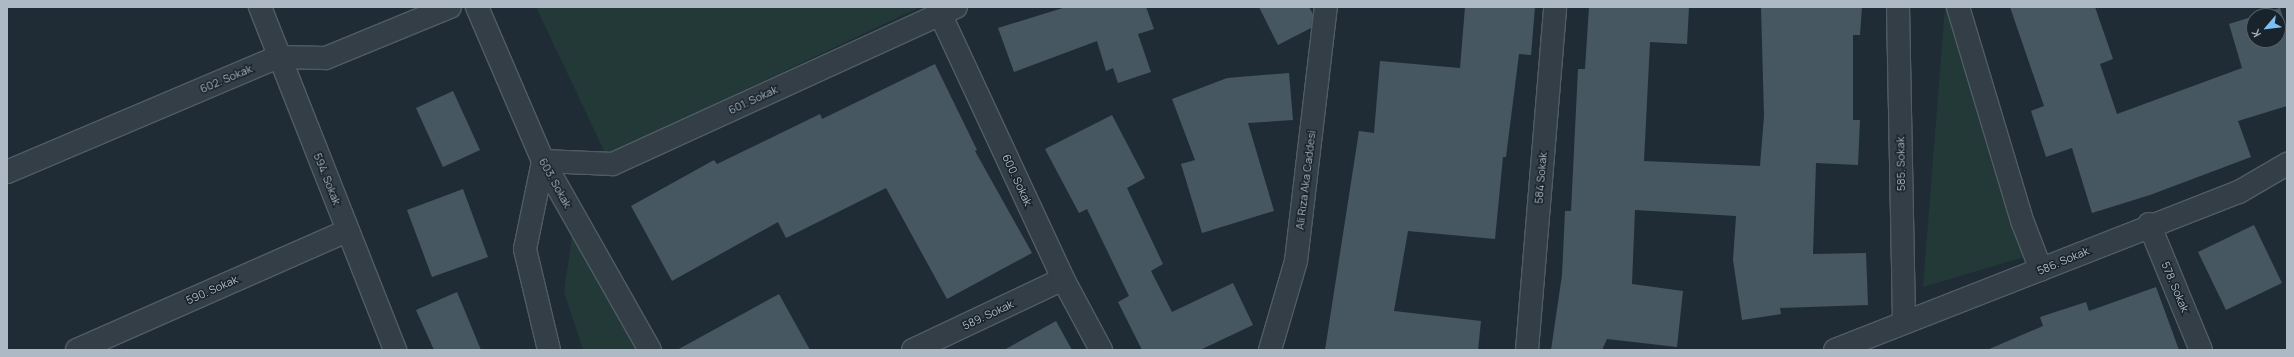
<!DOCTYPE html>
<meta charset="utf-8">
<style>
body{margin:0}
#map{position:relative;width:2294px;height:357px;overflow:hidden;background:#1f2c36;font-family:Manrope,sans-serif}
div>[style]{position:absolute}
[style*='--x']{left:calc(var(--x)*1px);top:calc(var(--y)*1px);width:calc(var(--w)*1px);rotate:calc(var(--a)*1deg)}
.green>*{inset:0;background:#223938}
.building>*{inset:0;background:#475762}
.roads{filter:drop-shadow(1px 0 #505c65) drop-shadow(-1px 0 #505c65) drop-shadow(0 1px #505c65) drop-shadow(0 -1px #505c65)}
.minor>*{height:22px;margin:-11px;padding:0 11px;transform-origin:11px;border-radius:11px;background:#333e47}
.tertiary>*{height:22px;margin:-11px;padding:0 11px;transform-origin:11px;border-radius:11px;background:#333e47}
span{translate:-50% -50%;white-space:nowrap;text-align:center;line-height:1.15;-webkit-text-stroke:3px #18232b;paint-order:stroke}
.street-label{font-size:11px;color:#adb9c4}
.frame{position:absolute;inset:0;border:8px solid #adb9c4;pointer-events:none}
.north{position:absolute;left:2246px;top:8px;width:40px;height:40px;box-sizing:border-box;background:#18232b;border:1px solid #545f68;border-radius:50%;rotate:242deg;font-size:11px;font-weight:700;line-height:16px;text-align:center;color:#adb9c4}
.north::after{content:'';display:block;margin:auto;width:14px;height:18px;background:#7ebff8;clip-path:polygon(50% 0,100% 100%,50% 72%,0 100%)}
</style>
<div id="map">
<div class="green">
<div style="clip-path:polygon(536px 7px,916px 7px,916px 9px,606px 155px)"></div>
<div style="clip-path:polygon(1945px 7px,1951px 7px,2024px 257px,1923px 287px)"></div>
<div style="clip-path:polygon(573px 230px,638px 350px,583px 350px,564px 292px)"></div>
</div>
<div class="building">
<div style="clip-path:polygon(1066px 7px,1146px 7px,1154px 29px,1138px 34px,1151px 72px,1118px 83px,1113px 68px,1106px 71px,1097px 41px,1014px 72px,998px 28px)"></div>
<div style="clip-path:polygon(1259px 7px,1309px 7px,1313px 14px,1311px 28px,1278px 45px)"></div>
<div style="clip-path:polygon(1465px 7px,1535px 7px,1531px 55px,1519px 54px,1506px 157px,1503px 157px,1495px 239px,1408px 231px,1394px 311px,1481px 321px,1478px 350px,1325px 350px,1359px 131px,1374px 133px,1380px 61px,1460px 68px)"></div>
<div style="clip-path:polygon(1589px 7px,1689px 7px,1687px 44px,1650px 42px,1644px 161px,1760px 166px,1764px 116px,1761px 7px,1862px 7px,1860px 35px,1853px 35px,1853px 120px,1860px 120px,1858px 165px,1816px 163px,1813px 254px,1866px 253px,1868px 305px,1780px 308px,1781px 314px,1742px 320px,1733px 260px,1736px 216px,1635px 210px,1632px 284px,1683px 291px,1677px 347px,1607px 339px,1602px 350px,1551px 350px,1562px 275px,1565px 211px,1571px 211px,1578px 69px,1585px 69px)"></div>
<div style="clip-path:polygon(evenodd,2010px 7px,2095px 7px,2113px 59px,2100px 64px,2117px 114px,2242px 68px,2229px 24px,2280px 8px,2287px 30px,2287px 106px,2238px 121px,2251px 157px,2150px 195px,2092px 213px,2072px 148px,2046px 157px,2031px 111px,2044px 106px,2010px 7px,2254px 16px,2278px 16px,2278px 40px,2254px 40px,2254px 16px)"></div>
<div style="clip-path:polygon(935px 64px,977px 150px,975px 151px,1032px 253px,947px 299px,886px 188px,786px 238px,778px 222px,672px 281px,631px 206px,714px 160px,717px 164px,820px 114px,822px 119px)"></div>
<div style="clip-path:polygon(1289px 73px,1293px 120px,1248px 123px,1274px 211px,1202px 233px,1181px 164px,1195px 160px,1172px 99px,1227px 78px)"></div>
<div style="clip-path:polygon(453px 91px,480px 150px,443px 167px,416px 108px)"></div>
<div style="clip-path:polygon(1112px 115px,1145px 178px,1127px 188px,1163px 264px,1151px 271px,1172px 312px,1233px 283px,1253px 325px,1200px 350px,1142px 350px,1118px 302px,1129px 296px,1087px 209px,1079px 213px,1045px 149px)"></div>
<div style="clip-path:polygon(463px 189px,488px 257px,432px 277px,407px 210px)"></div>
<div style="clip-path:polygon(2254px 225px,2282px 283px,2226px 310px,2198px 252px)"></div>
<div style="clip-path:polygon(2156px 287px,2179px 350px,1987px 350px,2043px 326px,2040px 317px,2086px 302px,2089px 311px)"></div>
<div style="clip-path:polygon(457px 292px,481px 350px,434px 350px,416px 310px)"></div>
<div style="clip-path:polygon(779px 294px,810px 350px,677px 350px)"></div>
<div style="clip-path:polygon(1056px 321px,1072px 350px,1004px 350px)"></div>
</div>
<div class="roads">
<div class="minor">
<div style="--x:260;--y:7;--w:369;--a:68.5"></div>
<div style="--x:477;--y:7;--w:168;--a:66.8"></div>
<div style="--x:543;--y:161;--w:217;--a:60.5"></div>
<div style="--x:937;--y:7;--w:300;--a:65.1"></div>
<div style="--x:1063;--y:279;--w:81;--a:61.8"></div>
<div style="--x:1898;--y:7;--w:313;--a:88.9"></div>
<div style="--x:1958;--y:7;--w:226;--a:73.3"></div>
<div style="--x:2023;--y:223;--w:50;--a:69"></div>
<div style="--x:7;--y:172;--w:294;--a:-23"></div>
<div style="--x:278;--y:57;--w:48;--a:1.2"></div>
<div style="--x:326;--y:58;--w:134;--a:-22.4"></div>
<div style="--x:2149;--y:224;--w:136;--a:67.6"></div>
<div style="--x:77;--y:350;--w:295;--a:-23.8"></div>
<div style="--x:549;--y:350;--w:104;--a:-103.4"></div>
<div style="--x:525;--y:249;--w:90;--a:-78.4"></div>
<div style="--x:543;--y:161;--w:70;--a:2.5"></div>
<div style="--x:613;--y:164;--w:377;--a:-24.6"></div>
<div style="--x:913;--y:350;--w:166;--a:-25.3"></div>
<div style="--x:1527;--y:350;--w:344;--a:-85.3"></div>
<div style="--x:1835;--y:350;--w:434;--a:-21.4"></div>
<div style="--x:2239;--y:192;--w:56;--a:-30.3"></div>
</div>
<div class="tertiary">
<div style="--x:1270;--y:350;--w:93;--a:-73.7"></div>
<div style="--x:1296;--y:261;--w:256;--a:-83.3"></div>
</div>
</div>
<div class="street-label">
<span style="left:226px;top:79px;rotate:-23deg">602. Sokak</span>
<span style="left:753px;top:100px;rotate:-25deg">601. Sokak</span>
<span style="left:1901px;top:164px;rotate:-91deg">585. Sokak</span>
<span style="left:1541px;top:178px;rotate:-85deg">584 Sokak</span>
<span style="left:327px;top:179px;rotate:68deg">594. Sokak</span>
<span style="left:1017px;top:180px;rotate:65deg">600. Sokak</span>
<span style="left:1306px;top:180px;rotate:-83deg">Ali Rıza Aka Caddesi</span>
<span style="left:555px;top:183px;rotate:61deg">603. Sokak</span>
<span style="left:2063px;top:261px;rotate:-23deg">586. Sokak</span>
<span style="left:2175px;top:287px;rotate:67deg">578. Sokak</span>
<span style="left:212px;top:290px;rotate:-24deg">590. Sokak</span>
<span style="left:988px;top:315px;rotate:-25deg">589. Sokak</span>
</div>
<div class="frame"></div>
<div class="north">K</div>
</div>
